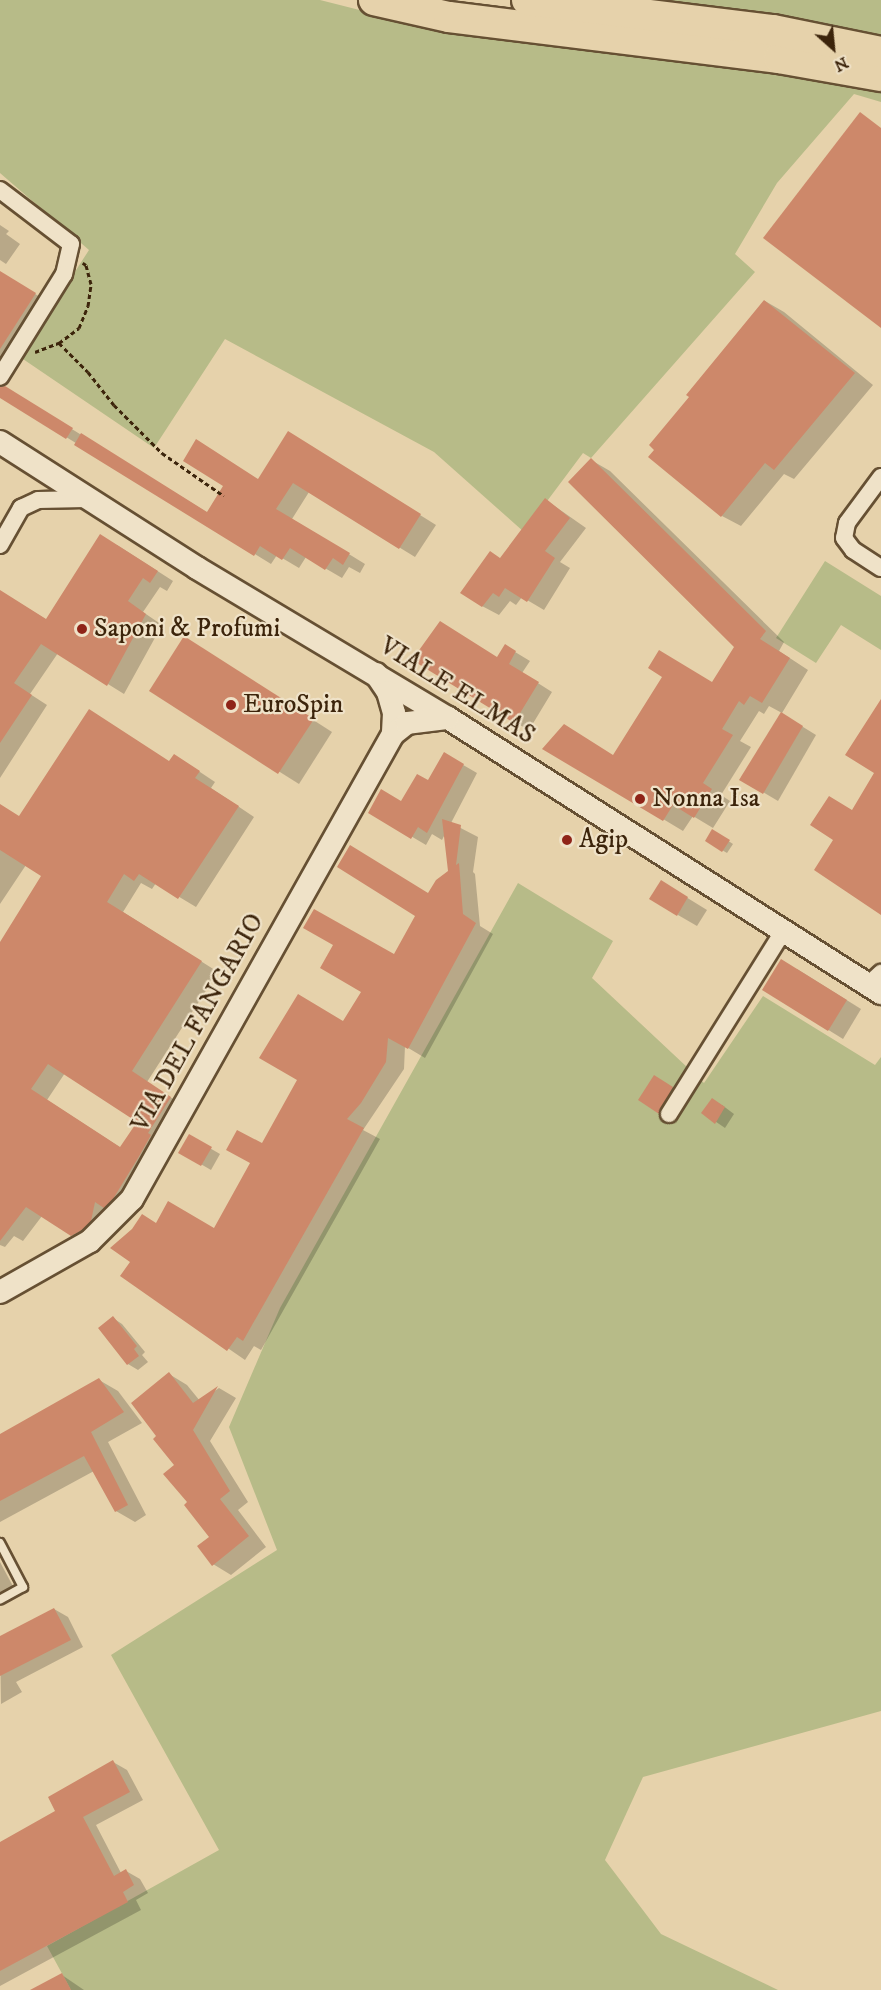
<!DOCTYPE html>
<style>
body{margin:0}
#map{position:relative;width:881px;height:1990px;overflow:hidden;background:#e6d2ab;font-family:"IM FELL DW Pica",serif}
div>[style]{position:absolute}
[style*='--x']{left:calc(var(--x)*1px);top:calc(var(--y)*1px);width:calc(var(--w)*1px);rotate:calc(var(--a)*1deg)}
.green>*{inset:0;background:#b7bb88}
.shadow>*{inset:0;background:#0003}
.building>*{inset:0;background:#cd886a}
.path>*{height:3px;margin-top:-1.5px;transform-origin:0;background:repeating-linear-gradient(90deg,#3c240b 0 4.5px,transparent 0 7.5px)}
.roads{filter:drop-shadow(2px 0 #665033) drop-shadow(-2px 0 #665033) drop-shadow(0 2px #665033) drop-shadow(0 -2px #665033)}
.lane>*{height:8px;margin:-4px;padding:0 4px;transform-origin:4px;border-radius:4px;background:#efe2c8}
.street>*{height:16px;margin:-8px;padding:0 8px;transform-origin:8px;border-radius:8px;background:#efe2c8}
.secondary>*{height:22px;margin:-11px;padding:0 11px;transform-origin:11px;border-radius:11px;background:#efe2c8}
.highway>*{height:30px;margin:-15px;padding:0 15px;transform-origin:15px;border-radius:15px;background:#e6d2ab}
.dots>*{width:16px;height:16px;translate:-50% -50%;box-sizing:border-box;border:3px solid #efe2c8;border-radius:50%}
span{translate:-50% -50%;white-space:nowrap;text-align:center;line-height:1.15;-webkit-text-stroke:4.5px #efe2c8;paint-order:stroke}
.poi-label{font-size:26px;color:#3c240b}
.left{translate:0 -50%;text-align:left}
.street-label{font-size:26px;color:#3c240b}
.north{position:absolute;left:803px;top:18px;width:60px;height:60px;-webkit-text-stroke:4px #efe2c8;paint-order:stroke;rotate:153deg;font-size:16px;font-weight:700;line-height:24px;text-align:center;color:#3c240b}
.north::after{content:'';display:block;margin:auto;width:21px;height:27px;background:#3c240b;clip-path:polygon(50% 0,100% 100%,50% 72%,0 100%)}
</style>
<div id="map">
<div class="green">
<div style="clip-path:polygon(0 0,320px 0,407px 22px,701px 60px,881px 91px,881px 102px,854px 94px,777px 183px,735px 254px,755px 272px,591px 458px,583px 453px,524px 532px,434px 452px,225px 339px,154px 448px,20px 357px,89px 250px,0 173px)"></div>
<div style="clip-path:polygon(607px 0,881px 0,881px 41px)"></div>
<div style="clip-path:polygon(825px 561px,881px 596px,881px 650px,841px 625px,816px 663px,776px 638px)"></div>
<div style="clip-path:polygon(518px 883px,613px 941px,592px 978px,704px 1083px,763px 996px,875px 1065px,881px 1057px,881px 1711px,643px 1777px,605px 1860px,661px 1934px,778px 1990px,71px 1990px,47px 1946px,219px 1850px,111px 1655px,277px 1550px,229px 1427px,280px 1308px)"></div>
</div>
<div class="shadow">
<div style="clip-path:polygon(0 225px,9px 231px,6px 234px,20px 244px,6px 264px,0 260px)"></div>
<div style="clip-path:polygon(0 272px,48px 302px,0 385px)"></div>
<div style="clip-path:polygon(765px 301px,784px 312px,873px 385px,794px 479px,784px 474px,741px 526px,722px 516px)"></div>
<div style="clip-path:polygon(0 388px,15px 394px,208px 513px,259px 480px,305px 443px,436px 525px,415px 557px,309px 492px,292px 519px,365px 564px,360px 573px,349px 567px,342px 578px,306px 557px,299px 568px,277px 555px,271px 564px,0 396px)"></div>
<div style="clip-path:polygon(591px 460px,610px 471px,784px 642px,779px 651px,808px 670px,782px 713px,769px 706px,764px 714px,759px 711px,740px 741px,751px 747px,721px 795px,730px 801px,713px 828px,693px 816px,683px 831px,545px 748px,614px 757px,713px 684px,736px 646px)"></div>
<div style="clip-path:polygon(546px 500px,586px 528px,560px 562px,570px 568px,544px 610px,522px 597px,516px 605px,510px 601px,499px 615px,482px 606px)"></div>
<div style="clip-path:polygon(117px 545px,173px 581px,167px 591px,160px 587px,143px 612px,162px 625px,124px 694px,58px 653px,30px 694px,47px 705px,0 778px,0 591px,47px 620px)"></div>
<div style="clip-path:polygon(505px 646px,530px 661px,522px 673px,552px 692px,529px 730px,514px 722px,498px 658px)"></div>
<div style="clip-path:polygon(204px 650px,332px 732px,299px 784px,151px 691px)"></div>
<div style="clip-path:polygon(795px 722px,816px 735px,778px 801px,741px 779px)"></div>
<div style="clip-path:polygon(evenodd,170px 762px,191px 766px,215px 782px,211px 788px,254px 817px,196px 907px,156px 883px,152px 889px,141px 883px,123px 912px,218px 972px,147px 1082px,187px 1108px,89px 1245px,42px 1216px,23px 1241px,14px 1236px,5px 1247px,0 1245px,0 944px,43px 876px,26px 865px,0 904px,0 805px,20px 818px,170px 762px,65px 1073px,139px 1121px,121px 1148px,47px 1100px,65px 1073px)"></div>
<div style="clip-path:polygon(458px 762px,477px 773px,451px 823px,478px 837px,473px 872px,475px 874px,480px 926px,493px 934px,425px 1058px,405px 1046px,404px 1069px,363px 1130px,380px 1139px,261px 1350px,254px 1346px,245px 1360px,122px 1275px,157px 1225px,214px 1230px,263px 1145px,344px 1022px,394px 956px,429px 894px,449px 872px,445px 834px,442px 840px,432px 834px,426px 845px,370px 812px,402px 803px)"></div>
<div style="clip-path:polygon(713px 831px,733px 844px,727px 853px,707px 841px)"></div>
<div style="clip-path:polygon(681px 894px,707px 910px,697px 926px,678px 915px)"></div>
<div style="clip-path:polygon(797px 969px,861px 1009px,843px 1039px,764px 990px)"></div>
<div style="clip-path:polygon(664px 1082px,682px 1094px,669px 1118px,659px 1113px)"></div>
<div style="clip-path:polygon(722px 1105px,734px 1114px,725px 1128px,703px 1113px)"></div>
<div style="clip-path:polygon(189px 1136px,220px 1154px,211px 1170px,180px 1152px)"></div>
<div style="clip-path:polygon(113px 1318px,122px 1324px,145px 1352px,142px 1355px,148px 1362px,138px 1370px,128px 1364px)"></div>
<div style="clip-path:polygon(169px 1374px,187px 1385px,200px 1401px,219px 1388px,236px 1398px,210px 1441px,248px 1502px,238px 1510px,266px 1547px,231px 1575px,213px 1564px,211px 1537px,190px 1502px,176px 1465px,158px 1436px)"></div>
<div style="clip-path:polygon(99px 1380px,118px 1391px,142px 1423px,108px 1442px,146px 1515px,135px 1522px,116px 1511px,94px 1471px,0 1522px,0 1436px)"></div>
<div style="clip-path:polygon(0 1562px,15px 1590px,0 1598px)"></div>
<div style="clip-path:polygon(54px 1609px,68px 1617px,83px 1647px,16px 1682px,22px 1692px,1px 1704px,0 1637px)"></div>
<div style="clip-path:polygon(113px 1762px,127px 1770px,143px 1800px,96px 1825px,121px 1873px,126px 1871px,140px 1879px,148px 1893px,136px 1900px,141px 1910px,0 1986px,0 1854px,57px 1812px)"></div>
<div style="clip-path:polygon(62px 1975px,84px 1990px,33px 1990px)"></div>
</div>
<div class="building">
<div style="clip-path:polygon(860px 112px,881px 128px,881px 328px,763px 238px)"></div>
<div style="clip-path:polygon(0 271px,36px 293px,0 349px)"></div>
<div style="clip-path:polygon(764px 300px,855px 373px,774px 470px,765px 463px,721px 517px,648px 457px,654px 450px,649px 445px,689px 397px,686px 395px)"></div>
<div style="clip-path:polygon(5px 386px,73px 428px,66px 439px,0 398px,0 387px)"></div>
<div style="clip-path:polygon(288px 431px,421px 514px,399px 549px,293px 483px,276px 509px,350px 553px,343px 565px,333px 558px,325px 570px,290px 548px,282px 560px,260px 546px,254px 556px,74px 445px,81px 433px,207px 512px,223px 486px,183px 461px,196px 439px,258px 479px)"></div>
<div style="clip-path:polygon(591px 458px,766px 631px,760px 639px,790px 658px,762px 703px,750px 696px,744px 705px,739px 701px,722px 729px,733px 735px,703px 783px,712px 789px,694px 818px,673px 805px,663px 821px,542px 749px,564px 724px,613px 755px,662px 677px,648px 668px,659px 650px,712px 682px,734px 647px,568px 482px)"></div>
<div style="clip-path:polygon(545px 498px,570px 518px,545px 551px,555px 558px,527px 602px,505px 588px,499px 597px,493px 593px,482px 607px,460px 593px,490px 551px,500px 558px)"></div>
<div style="clip-path:polygon(100px 534px,158px 571px,150px 583px,143px 578px,128px 601px,146px 614px,107px 686px,41px 644px,14px 683px,32px 695px,0 743px,0 590px,46px 619px)"></div>
<div style="clip-path:polygon(440px 621px,497px 657px,505px 644px,516px 651px,509px 664px,539px 682px,514px 723px,412px 660px)"></div>
<div style="clip-path:polygon(184px 636px,314px 719px,278px 774px,149px 691px)"></div>
<div style="clip-path:polygon(881px 699px,881px 915px,814px 870px,833px 840px,810px 825px,829px 796px,852px 810px,874px 773px,845px 755px)"></div>
<div style="clip-path:polygon(evenodd,89px 709px,169px 761px,174px 754px,200px 771px,195px 778px,239px 806px,178px 899px,139px 874px,134px 881px,124px 874px,107px 902px,202px 961px,132px 1071px,171px 1097px,148px 1133px,151px 1135px,138px 1158px,113px 1199px,104px 1208px,95px 1202px,91px 1221px,82px 1230px,71px 1236px,26px 1207px,0 1241px,0 942px,41px 876px,0 850px,0 804px,19px 816px,89px 709px,48px 1064px,137px 1122px,120px 1147px,31px 1089px,48px 1064px)"></div>
<div style="clip-path:polygon(781px 712px,803px 726px,763px 794px,739px 780px)"></div>
<div style="clip-path:polygon(444px 752px,464px 764px,427px 833px,418px 827px,411px 839px,368px 813px,381px 789px,401px 801px,417px 774px,428px 780px)"></div>
<div style="clip-path:polygon(442px 819px,461px 825px,456px 865px,459px 863px,463px 914px,476px 923px,408px 1049px,388px 1038px,386px 1062px,361px 1103px,347px 1119px,364px 1128px,243px 1341px,237px 1337px,227px 1351px,120px 1276px,130px 1262px,110px 1248px,132px 1229px,142px 1214px,156px 1223px,168px 1201px,214px 1228px,250px 1163px,226px 1150px,237px 1130px,262px 1143px,297px 1080px,259px 1058px,298px 994px,343px 1021px,361px 992px,320px 968px,333px 945px,303px 928px,314px 909px,394px 954px,415px 916px,337px 867px,350px 845px,428px 893px,436px 880px,448px 871px)"></div>
<div style="clip-path:polygon(712px 829px,730px 840px,722px 852px,705px 841px)"></div>
<div style="clip-path:polygon(661px 880px,688px 897px,677px 916px,649px 899px)"></div>
<div style="clip-path:polygon(781px 959px,847px 1000px,828px 1031px,762px 990px)"></div>
<div style="clip-path:polygon(654px 1075px,673px 1087px,659px 1114px,638px 1100px)"></div>
<div style="clip-path:polygon(712px 1098px,725px 1107px,715px 1124px,701px 1113px)"></div>
<div style="clip-path:polygon(189px 1134px,212px 1147px,201px 1166px,178px 1153px)"></div>
<div style="clip-path:polygon(113px 1316px,137px 1346px,134px 1349px,139px 1356px,127px 1365px,98px 1328px)"></div>
<div style="clip-path:polygon(169px 1372px,193px 1403px,218px 1386px,193px 1430px,230px 1491px,220px 1499px,249px 1536px,212px 1566px,197px 1546px,209px 1537px,184px 1505px,187px 1502px,163px 1474px,174px 1465px,153px 1439px,156px 1436px,131px 1403px)"></div>
<div style="clip-path:polygon(99px 1378px,124px 1412px,91px 1432px,128px 1505px,115px 1512px,84px 1456px,0 1501px,0 1434px)"></div>
<div style="clip-path:polygon(54px 1608px,71px 1640px,0 1676px,0 1636px)"></div>
<div style="clip-path:polygon(113px 1760px,130px 1792px,83px 1817px,114px 1876px,126px 1869px,134px 1885px,123px 1892px,128px 1902px,0 1971px,0 1842px,55px 1811px,48px 1797px)"></div>
<div style="clip-path:polygon(62px 1973px,71px 1990px,30px 1990px)"></div>
</div>
<div class="path">
<div style="--x:59;--y:343;--w:41;--a:45"></div>
<div style="--x:88;--y:372;--w:42;--a:51.8"></div>
<div style="--x:114;--y:405;--w:68;--a:45"></div>
<div style="--x:162;--y:453;--w:75;--a:34.7"></div>
<div style="--x:35;--y:352;--w:26;--a:-21"></div>
<div style="--x:59;--y:343;--w:25;--a:-37"></div>
<div style="--x:79;--y:328;--w:24;--a:-68"></div>
<div style="--x:88;--y:306;--w:22;--a:-82"></div>
<div style="--x:91;--y:284;--w:20;--a:-105"></div>
<div style="--x:86;--y:265;--w:4;--a:-146"></div>
</div>
<div class="roads">
<div class="lane">
<div style="--x:0;--y:1543;--w:50;--a:62.4"></div>
<div style="--x:23;--y:1587;--w:26;--a:151"></div>
</div>
<div class="street">
<div style="--x:0;--y:190;--w:89;--a:37.3"></div>
<div style="--x:71;--y:244;--w:31;--a:103"></div>
<div style="--x:64;--y:274;--w:121;--a:121.9"></div>
<div style="--x:881;--y:477;--w:57;--a:126.5"></div>
<div style="--x:847;--y:523;--w:15;--a:101"></div>
<div style="--x:844;--y:538;--w:15;--a:53"></div>
<div style="--x:853;--y:550;--w:33;--a:33"></div>
<div style="--x:0;--y:545;--w:43;--a:-60.4"></div>
<div style="--x:21;--y:508;--w:19;--a:-25"></div>
<div style="--x:38;--y:500;--w:48;--a:-1.2"></div>
<div style="--x:868;--y:985;--w:18;--a:-43"></div>
<div style="--x:669;--y:1114;--w:217;--a:-58"></div>
</div>
<div class="secondary">
<div style="--x:0;--y:442;--w:234;--a:32.6"></div>
<div style="--x:197;--y:568;--w:292;--a:30.9"></div>
<div style="--x:448;--y:718;--w:513;--a:32.42"></div>
<div style="--x:376;--y:674;--w:22;--a:56"></div>
<div style="--x:388;--y:692;--w:22;--a:74"></div>
<div style="--x:394;--y:713;--w:21;--a:93"></div>
<div style="--x:0;--y:1292;--w:103;--a:-29.5"></div>
<div style="--x:90;--y:1241;--w:59;--a:-45"></div>
<div style="--x:132;--y:1199;--w:533;--a:-60.69"></div>
<div style="--x:393;--y:734;--w:18;--a:-38"></div>
<div style="--x:407;--y:723;--w:41;--a:-7"></div>
</div>
<div class="highway">
<div style="--x:374;--y:0;--w:77;--a:12.8"></div>
<div style="--x:449;--y:17;--w:333;--a:7.1"></div>
<div style="--x:779;--y:58;--w:104;--a:10"></div>
<div style="--x:527;--y:0;--w:248;--a:7"></div>
<div style="--x:773;--y:30;--w:110;--a:11.5"></div>
</div>
</div>
<div class="dots">
<div style="left:82px;top:629px;background:#8f2418"></div>
<div style="left:231px;top:705px;background:#8f2418"></div>
<div style="left:640px;top:799px;background:#8f2418"></div>
<div style="left:567px;top:840px;background:#8f2418"></div>
</div>
<div class="poi-label">
<span class="left" style="left:94px;top:629px">Saponi &amp; Profumi</span>
<span class="left" style="left:243px;top:705px">EuroSpin</span>
<span class="left" style="left:652px;top:799px">Nonna Isa</span>
<span class="left" style="left:579px;top:840px">Agip</span>
</div>
<div class="street-label">
<span style="left:457px;top:691px;rotate:32deg">VIALE ELMAS</span>
<span style="left:198px;top:1023px;rotate:-61deg">VIA DEL FANGARIO</span>
</div>
<div class="north">N</div>
</div>
